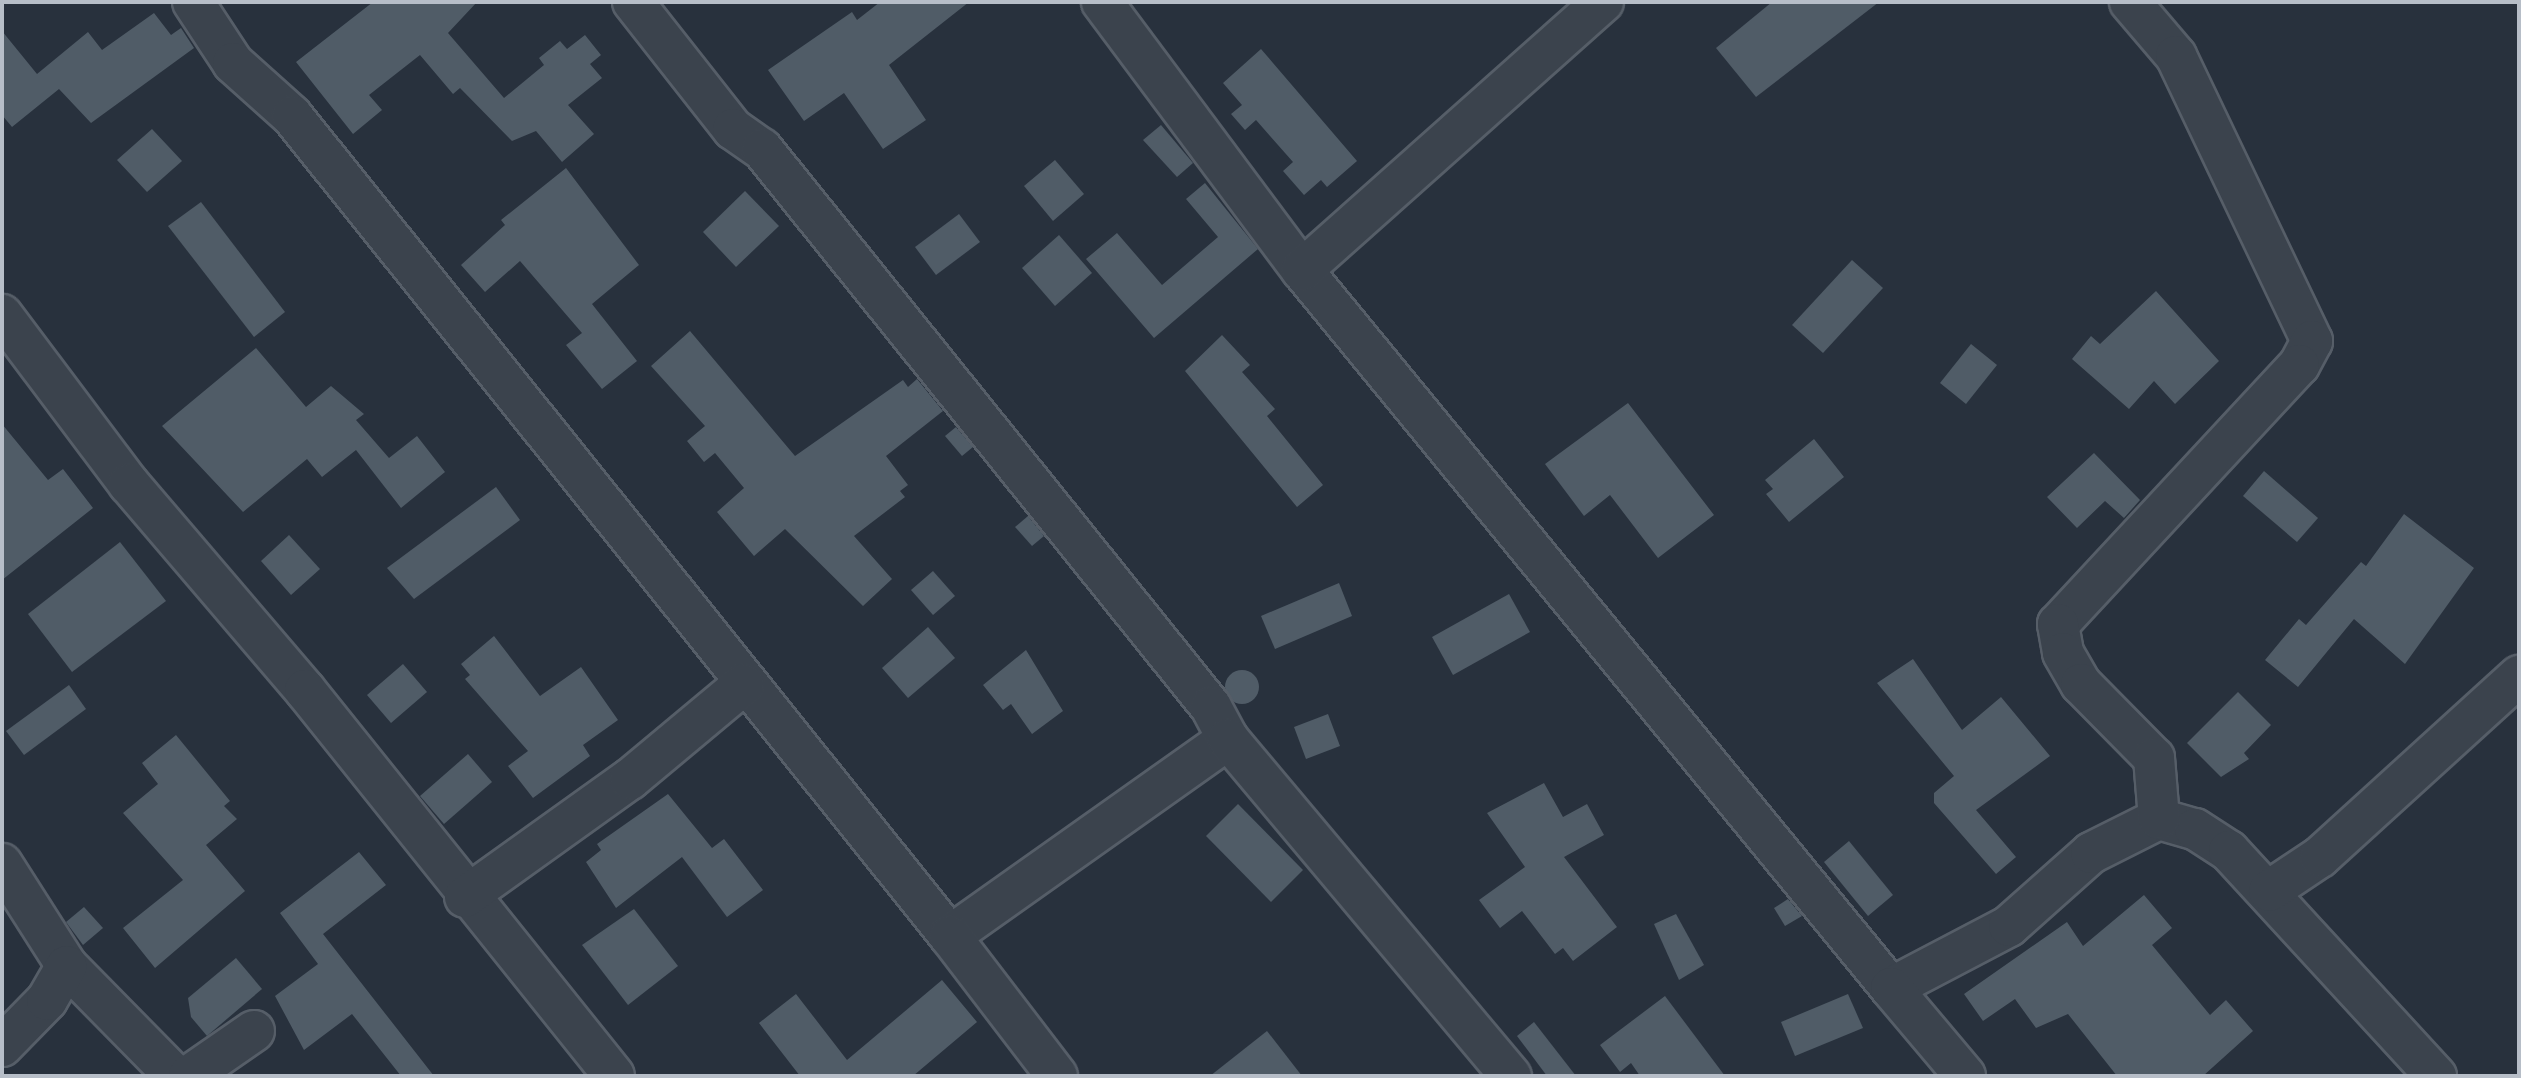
<!DOCTYPE html>
<style>
body{margin:0}
#map{position:relative;width:2521px;height:1078px;overflow:hidden;background:#28313d;font-family:"Open Sans",sans-serif}
div>[style]{position:absolute}
[style*='--x']{left:calc(var(--x)*1px);top:calc(var(--y)*1px);width:calc(var(--w)*1px);rotate:calc(var(--a)*1deg)}
.building>*{inset:0;background:#505c67}
.round{border-radius:50%}
.roads{filter:drop-shadow(2px 0 #565e68) drop-shadow(-2px 0 #565e68) drop-shadow(0 2px #565e68) drop-shadow(0 -2px #565e68)}
.minor>*{height:40px;margin:-20px;padding:0 20px;transform-origin:20px;border-radius:20px;background:#3b434d}
span{translate:-50% -50%;white-space:nowrap;text-align:center;line-height:1.15;-webkit-text-stroke:7px #202832;paint-order:stroke}
.frame{position:absolute;inset:0;border:4px solid #b7bec8;pointer-events:none}
</style>
<div id="map">
<div class="building">
<div style="clip-path:polygon(373px 2px,477px 2px,448px 33px,504px 98px,544px 65px,539px 58px,560px 41px,567px 49px,585px 35px,601px 55px,590px 64px,602px 78px,568px 105px,594px 134px,562px 162px,536px 131px,512px 141px,460px 88px,453px 94px,420px 55px,369px 95px,382px 110px,353px 134px,296px 62px)"></div>
<div style="clip-path:polygon(880px 2px,969px 2px,889px 65px,926px 120px,883px 149px,844px 93px,804px 121px,768px 70px,852px 12px,857px 20px)"></div>
<div style="clip-path:polygon(1772px 2px,1879px 2px,1756px 97px,1716px 48px)"></div>
<div style="clip-path:polygon(154px 13px,171px 35px,181px 28px,194px 48px,91px 123px,59px 89px,12px 127px,2px 115px,2px 31px,37px 74px,88px 32px,102px 50px)"></div>
<div style="clip-path:polygon(1261px 49px,1357px 161px,1327px 187px,1321px 180px,1304px 195px,1283px 171px,1293px 162px,1256px 120px,1245px 130px,1231px 114px,1242px 105px,1223px 83px)"></div>
<div style="clip-path:polygon(1161px 125px,1193px 163px,1177px 177px,1143px 140px)"></div>
<div style="clip-path:polygon(152px 129px,182px 161px,147px 192px,117px 160px)"></div>
<div style="clip-path:polygon(1055px 160px,1084px 194px,1053px 221px,1024px 186px)"></div>
<div style="clip-path:polygon(566px 168px,639px 265px,592px 304px,637px 361px,602px 389px,566px 345px,582px 333px,520px 261px,485px 292px,461px 265px,505px 225px,501px 220px)"></div>
<div style="clip-path:polygon(1205px 183px,1258px 249px,1154px 338px,1086px 259px,1117px 233px,1162px 285px,1218px 237px,1186px 199px)"></div>
<div style="clip-path:polygon(745px 191px,779px 226px,736px 267px,703px 232px)"></div>
<div style="clip-path:polygon(201px 202px,285px 312px,254px 337px,168px 226px)"></div>
<div style="clip-path:polygon(959px 214px,980px 242px,936px 275px,915px 247px)"></div>
<div style="clip-path:polygon(1059px 235px,1092px 273px,1055px 306px,1022px 268px)"></div>
<div style="clip-path:polygon(1852px 260px,1883px 288px,1823px 353px,1792px 325px)"></div>
<div style="clip-path:polygon(2156px 291px,2219px 361px,2175px 404px,2154px 381px,2129px 409px,2072px 359px,2091px 336px,2100px 344px)"></div>
<div style="clip-path:polygon(690px 331px,795px 456px,903px 380px,908px 387px,917px 379px,943px 411px,886px 456px,908px 485px,900px 491px,905px 497px,854px 536px,892px 579px,863px 606px,785px 529px,754px 556px,717px 512px,744px 488px,715px 453px,704px 462px,687px 441px,705px 426px,651px 366px)"></div>
<div style="clip-path:polygon(1222px 335px,1250px 365px,1242px 372px,1275px 409px,1267px 416px,1323px 485px,1297px 507px,1185px 371px)"></div>
<div style="clip-path:polygon(1971px 344px,1997px 365px,1966px 404px,1940px 383px)"></div>
<div style="clip-path:polygon(256px 348px,306px 407px,331px 386px,364px 414px,356px 420px,389px 458px,417px 436px,445px 472px,401px 508px,356px 450px,322px 477px,307px 459px,243px 512px,162px 426px)"></div>
<div style="clip-path:polygon(1628px 403px,1714px 515px,1658px 558px,1610px 495px,1584px 516px,1545px 464px)"></div>
<div style="clip-path:polygon(2px 424px,48px 480px,63px 469px,93px 508px,2px 580px)"></div>
<div style="clip-path:polygon(956px 427px,973px 447px,962px 456px,945px 436px)"></div>
<div style="clip-path:polygon(1814px 439px,1844px 477px,1789px 522px,1766px 494px,1773px 489px,1765px 480px)"></div>
<div style="clip-path:polygon(2094px 453px,2140px 500px,2124px 518px,2105px 501px,2077px 528px,2047px 497px)"></div>
<div style="clip-path:polygon(2264px 471px,2318px 518px,2297px 542px,2243px 496px)"></div>
<div style="clip-path:polygon(496px 487px,520px 520px,414px 599px,387px 568px)"></div>
<div style="clip-path:polygon(2404px 514px,2474px 568px,2405px 664px,2354px 619px,2298px 687px,2265px 660px,2299px 619px,2306px 625px,2361px 562px,2366px 566px)"></div>
<div style="clip-path:polygon(1028px 516px,1044px 536px,1032px 546px,1015px 527px)"></div>
<div style="clip-path:polygon(289px 535px,320px 569px,291px 595px,261px 561px)"></div>
<div style="clip-path:polygon(120px 542px,166px 601px,72px 672px,28px 614px)"></div>
<div style="clip-path:polygon(933px 571px,955px 596px,933px 615px,911px 590px)"></div>
<div style="clip-path:polygon(1339px 583px,1352px 616px,1275px 649px,1261px 616px)"></div>
<div style="clip-path:polygon(1509px 594px,1530px 632px,1453px 675px,1432px 637px)"></div>
<div style="clip-path:polygon(928px 627px,955px 658px,908px 698px,882px 668px)"></div>
<div style="clip-path:polygon(494px 636px,540px 696px,581px 667px,618px 720px,583px 745px,590px 756px,533px 798px,508px 766px,528px 751px,465px 679px,470px 675px,461px 664px)"></div>
<div style="clip-path:polygon(1026px 650px,1063px 711px,1032px 734px,1011px 704px,1003px 710px,983px 685px)"></div>
<div style="clip-path:polygon(1913px 659px,1962px 730px,2001px 697px,2050px 756px,1976px 810px,2016px 857px,1996px 874px,1934px 803px,1934px 793px,1954px 776px,1877px 683px)"></div>
<div style="clip-path:polygon(403px 664px,427px 692px,391px 723px,367px 695px)"></div>
<div class="round" style="left:1225px;top:670px;width:34px;height:34px"></div>
<div style="clip-path:polygon(69px 685px,86px 709px,24px 755px,6px 731px)"></div>
<div style="clip-path:polygon(2238px 692px,2271px 725px,2244px 753px,2249px 759px,2221px 777px,2187px 743px)"></div>
<div style="clip-path:polygon(1328px 714px,1340px 746px,1306px 759px,1294px 727px)"></div>
<div style="clip-path:polygon(176px 735px,230px 801px,224px 806px,237px 819px,206px 845px,245px 891px,155px 968px,123px 928px,183px 880px,123px 813px,158px 784px,142px 763px)"></div>
<div style="clip-path:polygon(468px 754px,492px 782px,444px 824px,420px 796px)"></div>
<div style="clip-path:polygon(1544px 783px,1563px 817px,1587px 804px,1604px 835px,1564px 857px,1617px 927px,1573px 961px,1563px 948px,1555px 954px,1522px 911px,1500px 928px,1479px 900px,1525px 867px,1487px 813px)"></div>
<div style="clip-path:polygon(668px 794px,712px 848px,724px 839px,763px 890px,727px 917px,682px 857px,616px 908px,586px 862px,601px 850px,597px 844px)"></div>
<div style="clip-path:polygon(1238px 804px,1303px 870px,1271px 902px,1206px 836px)"></div>
<div style="clip-path:polygon(1849px 841px,1893px 895px,1868px 916px,1824px 862px)"></div>
<div style="clip-path:polygon(359px 852px,386px 885px,323px 934px,434px 1076px,401px 1076px,352px 1014px,304px 1050px,275px 996px,318px 964px,280px 913px)"></div>
<div style="clip-path:polygon(2144px 895px,2172px 928px,2152px 945px,2210px 1015px,2226px 1000px,2253px 1031px,2203px 1076px,2117px 1076px,2068px 1014px,2036px 1028px,2015px 999px,1983px 1021px,1964px 994px,2067px 922px,2083px 946px)"></div>
<div style="clip-path:polygon(1788px 899px,1802px 916px,1785px 926px,1774px 908px)"></div>
<div style="clip-path:polygon(84px 907px,103px 928px,83px 945px,66px 922px)"></div>
<div style="clip-path:polygon(634px 909px,678px 966px,628px 1005px,582px 945px)"></div>
<div style="clip-path:polygon(1676px 914px,1704px 965px,1679px 980px,1654px 924px)"></div>
<div style="clip-path:polygon(236px 958px,262px 989px,207px 1036px,191px 1017px,188px 998px)"></div>
<div style="clip-path:polygon(942px 980px,977px 1022px,913px 1076px,800px 1076px,759px 1023px,796px 994px,847px 1060px)"></div>
<div style="clip-path:polygon(1848px 994px,1863px 1028px,1795px 1056px,1781px 1022px)"></div>
<div style="clip-path:polygon(1665px 996px,1725px 1076px,1640px 1076px,1631px 1063px,1620px 1072px,1600px 1045px)"></div>
<div style="clip-path:polygon(1534px 1022px,1576px 1076px,1547px 1076px,1517px 1036px)"></div>
<div style="clip-path:polygon(1267px 1031px,1302px 1076px,1210px 1076px)"></div>
</div>
<div class="roads">
<div class="minor">
<div style="--x:193;--y:2;--w:73;--a:56.7"></div>
<div style="--x:233;--y:63;--w:79;--a:41.9"></div>
<div style="--x:292;--y:116;--w:1051;--a:51.26"></div>
<div style="--x:950;--y:936;--w:341;--a:-35.3"></div>
<div style="--x:633;--y:2;--w:162;--a:51.8"></div>
<div style="--x:733;--y:129;--w:35;--a:35"></div>
<div style="--x:762;--y:149;--w:716;--a:51.18"></div>
<div style="--x:1211;--y:707;--w:36;--a:62"></div>
<div style="--x:1228;--y:739;--w:440;--a:50"></div>
<div style="--x:1102;--y:2;--w:334;--a:53.3"></div>
<div style="--x:1302;--y:270;--w:929;--a:50.64"></div>
<div style="--x:1891;--y:988;--w:133;--a:-27.7"></div>
<div style="--x:2009;--y:926;--w:110;--a:-41.7"></div>
<div style="--x:2091;--y:853;--w:76;--a:-26.6"></div>
<div style="--x:2159;--y:819;--w:37;--a:16"></div>
<div style="--x:2195;--y:829;--w:40;--a:32.9"></div>
<div style="--x:2229;--y:851;--w:306;--a:47.4"></div>
<div style="--x:2130;--y:2;--w:71;--a:49.6"></div>
<div style="--x:2176;--y:56;--w:316;--a:64.5"></div>
<div style="--x:2312;--y:341;--w:27;--a:118"></div>
<div style="--x:2299;--y:365;--w:354;--a:132.9"></div>
<div style="--x:2058;--y:624;--w:29;--a:80"></div>
<div style="--x:2063;--y:653;--w:36;--a:60"></div>
<div style="--x:2081;--y:684;--w:104;--a:45.4"></div>
<div style="--x:2154;--y:758;--w:61;--a:85.3"></div>
<div style="--x:1302;--y:270;--w:403;--a:-41.7"></div>
<div style="--x:2;--y:315;--w:211;--a:53.1"></div>
<div style="--x:129;--y:484;--w:271;--a:49.5"></div>
<div style="--x:305;--y:690;--w:494;--a:51.3"></div>
<div style="--x:2;--y:864;--w:121;--a:57.5"></div>
<div style="--x:67;--y:966;--w:154;--a:45.5"></div>
<div style="--x:2269;--y:891;--w:61;--a:-33.7"></div>
<div style="--x:2320;--y:857;--w:269;--a:-42.3"></div>
<div style="--x:465;--y:897;--w:203;--a:-35.6"></div>
<div style="--x:630;--y:779;--w:148;--a:-39.8"></div>
<div style="--x:950;--y:936;--w:176;--a:52.6"></div>
<div style="--x:1891;--y:988;--w:115;--a:49.9"></div>
<div style="--x:2;--y:1046;--w:64;--a:-45.6"></div>
<div style="--x:47;--y:1000;--w:39;--a:-60"></div>
<div style="--x:189;--y:1076;--w:79;--a:-34.7"></div>
</div>
</div>
<div class="frame"></div>
</div>
